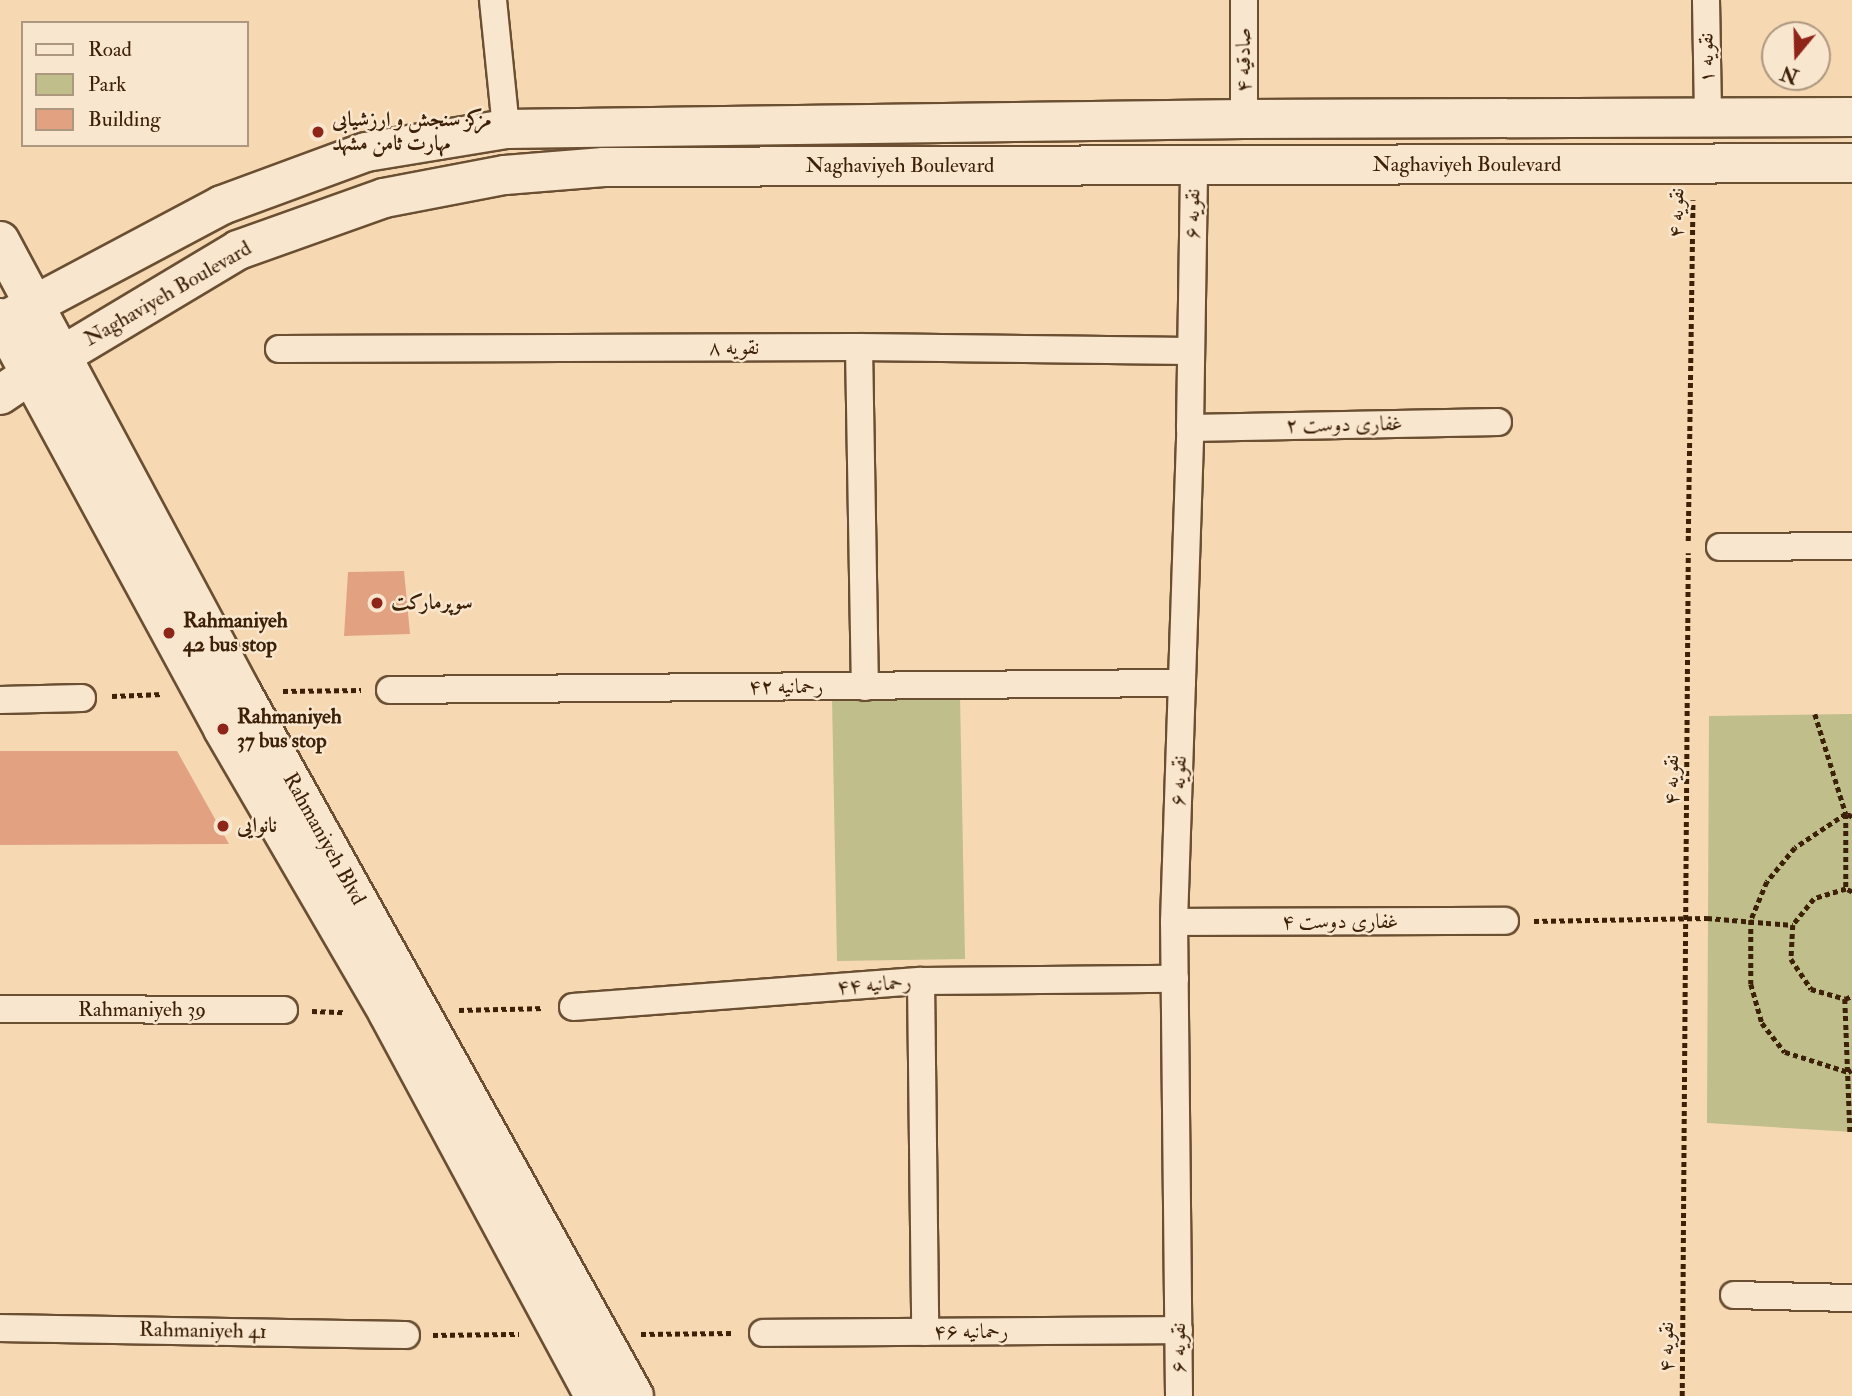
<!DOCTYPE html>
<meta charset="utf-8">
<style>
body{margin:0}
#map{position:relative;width:1852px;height:1396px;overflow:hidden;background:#f6d9b3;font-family:"IM FELL Double Pica",Amiri,serif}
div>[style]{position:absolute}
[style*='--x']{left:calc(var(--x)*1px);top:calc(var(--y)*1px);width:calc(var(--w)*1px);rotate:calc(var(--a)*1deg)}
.green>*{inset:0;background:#c0be8a}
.building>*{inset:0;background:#e2a181}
.path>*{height:4.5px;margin-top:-2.25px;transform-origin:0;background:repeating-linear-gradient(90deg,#3c2107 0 5px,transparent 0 8.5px)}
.roads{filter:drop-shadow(2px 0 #6a4f32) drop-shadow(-2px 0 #6a4f32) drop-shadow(0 2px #6a4f32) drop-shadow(0 -2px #6a4f32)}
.minor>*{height:26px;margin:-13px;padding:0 13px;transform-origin:13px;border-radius:13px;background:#f9e6ce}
.secondary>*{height:38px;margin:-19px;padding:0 19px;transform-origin:19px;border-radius:19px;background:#f9e6ce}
.dots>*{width:19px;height:19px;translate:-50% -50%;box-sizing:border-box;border:4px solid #f9e6ce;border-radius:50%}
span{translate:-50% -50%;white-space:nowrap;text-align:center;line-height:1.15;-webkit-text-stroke:5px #f9e6ce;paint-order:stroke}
.street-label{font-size:21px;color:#3c2107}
.poi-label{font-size:21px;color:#3c2107;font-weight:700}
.left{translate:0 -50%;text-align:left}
.legend{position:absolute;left:21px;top:21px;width:228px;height:126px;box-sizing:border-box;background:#f9e6ce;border:2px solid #ad977e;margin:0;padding:9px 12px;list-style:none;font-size:21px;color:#3c2107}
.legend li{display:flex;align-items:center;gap:14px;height:35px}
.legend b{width:35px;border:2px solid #ad977e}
.north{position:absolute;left:1761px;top:21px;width:70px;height:70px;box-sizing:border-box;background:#f9e6ce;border:2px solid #ad977e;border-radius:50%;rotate:199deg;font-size:19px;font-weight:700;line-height:28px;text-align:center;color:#3c2107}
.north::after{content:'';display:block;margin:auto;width:24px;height:32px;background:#8f2418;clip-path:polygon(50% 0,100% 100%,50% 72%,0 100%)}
</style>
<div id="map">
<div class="green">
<div style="clip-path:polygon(960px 695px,965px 959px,837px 961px,832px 697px)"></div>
<div style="clip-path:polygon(1852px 714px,1852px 1132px,1707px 1123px,1709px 716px)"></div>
</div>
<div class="building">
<div style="clip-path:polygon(404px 571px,410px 634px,344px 636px,348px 572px)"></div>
<div style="clip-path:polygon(0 751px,177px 751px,229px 844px,0 845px)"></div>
</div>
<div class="path">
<div style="--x:1688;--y:541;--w:341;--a:-89.2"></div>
<div style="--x:283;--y:691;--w:78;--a:-0.7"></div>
<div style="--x:112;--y:696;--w:51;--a:-2.2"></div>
<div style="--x:1815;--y:714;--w:105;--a:72.8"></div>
<div style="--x:1846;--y:814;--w:75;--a:90"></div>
<div style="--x:1852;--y:817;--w:7;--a:-153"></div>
<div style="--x:1846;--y:814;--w:61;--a:146.3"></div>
<div style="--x:1795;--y:848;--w:44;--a:129.5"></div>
<div style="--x:1767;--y:882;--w:41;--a:112.8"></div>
<div style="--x:1751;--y:920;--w:64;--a:90"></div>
<div style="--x:1751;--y:984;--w:41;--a:74.2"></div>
<div style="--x:1762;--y:1023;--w:37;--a:52"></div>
<div style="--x:1785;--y:1052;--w:66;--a:17.6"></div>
<div style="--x:1848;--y:1072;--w:4;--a:-27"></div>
<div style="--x:1852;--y:892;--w:7;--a:-153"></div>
<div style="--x:1846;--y:889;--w:34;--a:163"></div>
<div style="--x:1814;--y:899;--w:33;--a:129"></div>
<div style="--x:1793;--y:925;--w:34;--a:93"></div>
<div style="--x:1791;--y:959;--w:36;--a:56"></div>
<div style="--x:1811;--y:989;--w:35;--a:16"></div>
<div style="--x:1845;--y:999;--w:8;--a:-23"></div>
<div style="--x:1534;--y:921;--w:173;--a:-1"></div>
<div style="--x:1707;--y:918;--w:86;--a:4.7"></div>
<div style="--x:1845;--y:999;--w:133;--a:87.8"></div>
<div style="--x:459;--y:1010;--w:85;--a:-1.3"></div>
<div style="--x:312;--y:1011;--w:33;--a:2"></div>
<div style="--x:641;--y:1334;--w:93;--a:-0.6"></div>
<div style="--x:433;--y:1335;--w:86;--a:-0.7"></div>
<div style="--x:1682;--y:1396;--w:843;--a:-89.59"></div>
</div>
<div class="roads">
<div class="minor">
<div style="--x:493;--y:0;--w:130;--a:84.2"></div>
<div style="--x:1706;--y:0;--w:116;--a:89"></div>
<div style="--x:1244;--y:119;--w:119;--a:-90"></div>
<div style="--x:859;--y:347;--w:340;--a:89"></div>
<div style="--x:279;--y:349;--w:580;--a:-0.2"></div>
<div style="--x:859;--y:347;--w:331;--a:0.7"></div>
<div style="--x:1190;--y:428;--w:308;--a:-1.1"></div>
<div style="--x:1720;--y:547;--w:132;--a:-0.4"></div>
<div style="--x:390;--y:690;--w:792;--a:-0.51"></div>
<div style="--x:0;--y:700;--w:82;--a:-1.4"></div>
<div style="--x:1174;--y:922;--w:331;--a:-0.2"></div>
<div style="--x:921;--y:981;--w:351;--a:89.3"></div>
<div style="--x:573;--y:1007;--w:349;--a:-4.3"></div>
<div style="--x:921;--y:981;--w:254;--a:-0.5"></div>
<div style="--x:0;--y:1009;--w:284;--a:0.2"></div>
<div style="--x:1734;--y:1295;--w:118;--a:1.5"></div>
<div style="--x:0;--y:1328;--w:406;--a:1"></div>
<div style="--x:763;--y:1333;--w:416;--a:-0.4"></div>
<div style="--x:1179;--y:1396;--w:474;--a:-90.6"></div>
<div style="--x:1174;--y:922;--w:494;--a:-88.1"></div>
<div style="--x:1190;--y:428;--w:263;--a:-89.1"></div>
</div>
<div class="secondary">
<div style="--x:0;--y:241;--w:510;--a:61.83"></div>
<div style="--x:241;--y:691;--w:807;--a:60.86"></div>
<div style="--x:0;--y:318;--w:468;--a:61.5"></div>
<div style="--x:223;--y:729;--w:328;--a:59.8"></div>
<div style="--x:388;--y:1013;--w:435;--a:61.7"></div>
<div style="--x:0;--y:323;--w:251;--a:-28"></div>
<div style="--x:222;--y:205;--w:153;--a:-20.2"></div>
<div style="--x:366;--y:152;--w:142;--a:-9.3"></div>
<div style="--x:506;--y:129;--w:738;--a:-0.78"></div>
<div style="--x:1244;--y:119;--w:608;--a:-0.19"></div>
<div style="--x:0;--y:395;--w:37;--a:-34"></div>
<div style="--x:31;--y:374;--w:241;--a:-30.9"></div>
<div style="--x:238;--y:250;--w:155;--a:-19.6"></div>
<div style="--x:384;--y:198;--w:123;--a:-10.8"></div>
<div style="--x:505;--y:175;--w:99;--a:-4.6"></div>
<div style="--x:604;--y:167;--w:1248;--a:-0.18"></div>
</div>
</div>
<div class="dots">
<div style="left:318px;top:132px;background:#8f2418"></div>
<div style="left:377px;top:603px;background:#8f2418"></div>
<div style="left:169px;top:633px;background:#8f2418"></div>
<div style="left:223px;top:729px;background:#8f2418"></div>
<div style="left:223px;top:826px;background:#8f2418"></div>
</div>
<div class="street-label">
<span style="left:1707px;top:58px;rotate:-91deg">نقویه ۱</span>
<span style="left:1244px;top:60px;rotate:-90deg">صادقیه ۴</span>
<span style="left:1467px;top:165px">Naghaviyeh Boulevard</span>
<span style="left:900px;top:166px">Naghaviyeh Boulevard</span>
<span style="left:1677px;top:213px;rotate:-89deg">نقویه ۴</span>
<span style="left:1193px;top:214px;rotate:-89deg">نقویه ۶</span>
<span style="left:168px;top:294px;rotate:-30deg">Naghaviyeh Boulevard</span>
<span style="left:734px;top:348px">نقویه ۸</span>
<span style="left:1344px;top:425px;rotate:-1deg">غفاری دوست ۲</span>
<span style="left:786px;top:687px">رحمانیه ۴۲</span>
<span style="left:1672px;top:780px;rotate:-90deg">نقویه ۴</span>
<span style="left:1179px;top:781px;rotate:-88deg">نقویه ۶</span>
<span style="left:324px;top:839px;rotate:61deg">Rahmaniyeh Blvd</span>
<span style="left:1340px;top:922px">غفاری دوست ۴</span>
<span style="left:874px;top:985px;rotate:-4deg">رحمانیه ۴۴</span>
<span style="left:142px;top:1010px">Rahmaniyeh 39</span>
<span style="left:203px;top:1331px;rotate:1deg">Rahmaniyeh 41</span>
<span style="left:971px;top:1332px">رحمانیه ۴۶</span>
<span style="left:1667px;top:1347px;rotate:-90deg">نقویه ۴</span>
<span style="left:1179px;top:1348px;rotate:-90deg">نقویه ۶</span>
</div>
<div class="poi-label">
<span class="left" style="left:332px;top:132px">مزکز سنجش و ارزشیابی<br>مهارت ثامن مشهد</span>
<span class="left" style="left:391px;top:603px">سوپرمارکت</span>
<span class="left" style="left:183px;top:633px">Rahmaniyeh<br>42 bus stop</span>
<span class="left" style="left:237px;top:729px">Rahmaniyeh<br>37 bus stop</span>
<span class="left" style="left:237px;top:826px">نانوایی</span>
</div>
<ul class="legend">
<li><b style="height:9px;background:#f9e6ce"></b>Road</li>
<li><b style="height:19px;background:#c0be8a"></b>Park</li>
<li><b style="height:19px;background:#e2a181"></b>Building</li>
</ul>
<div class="north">N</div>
</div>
